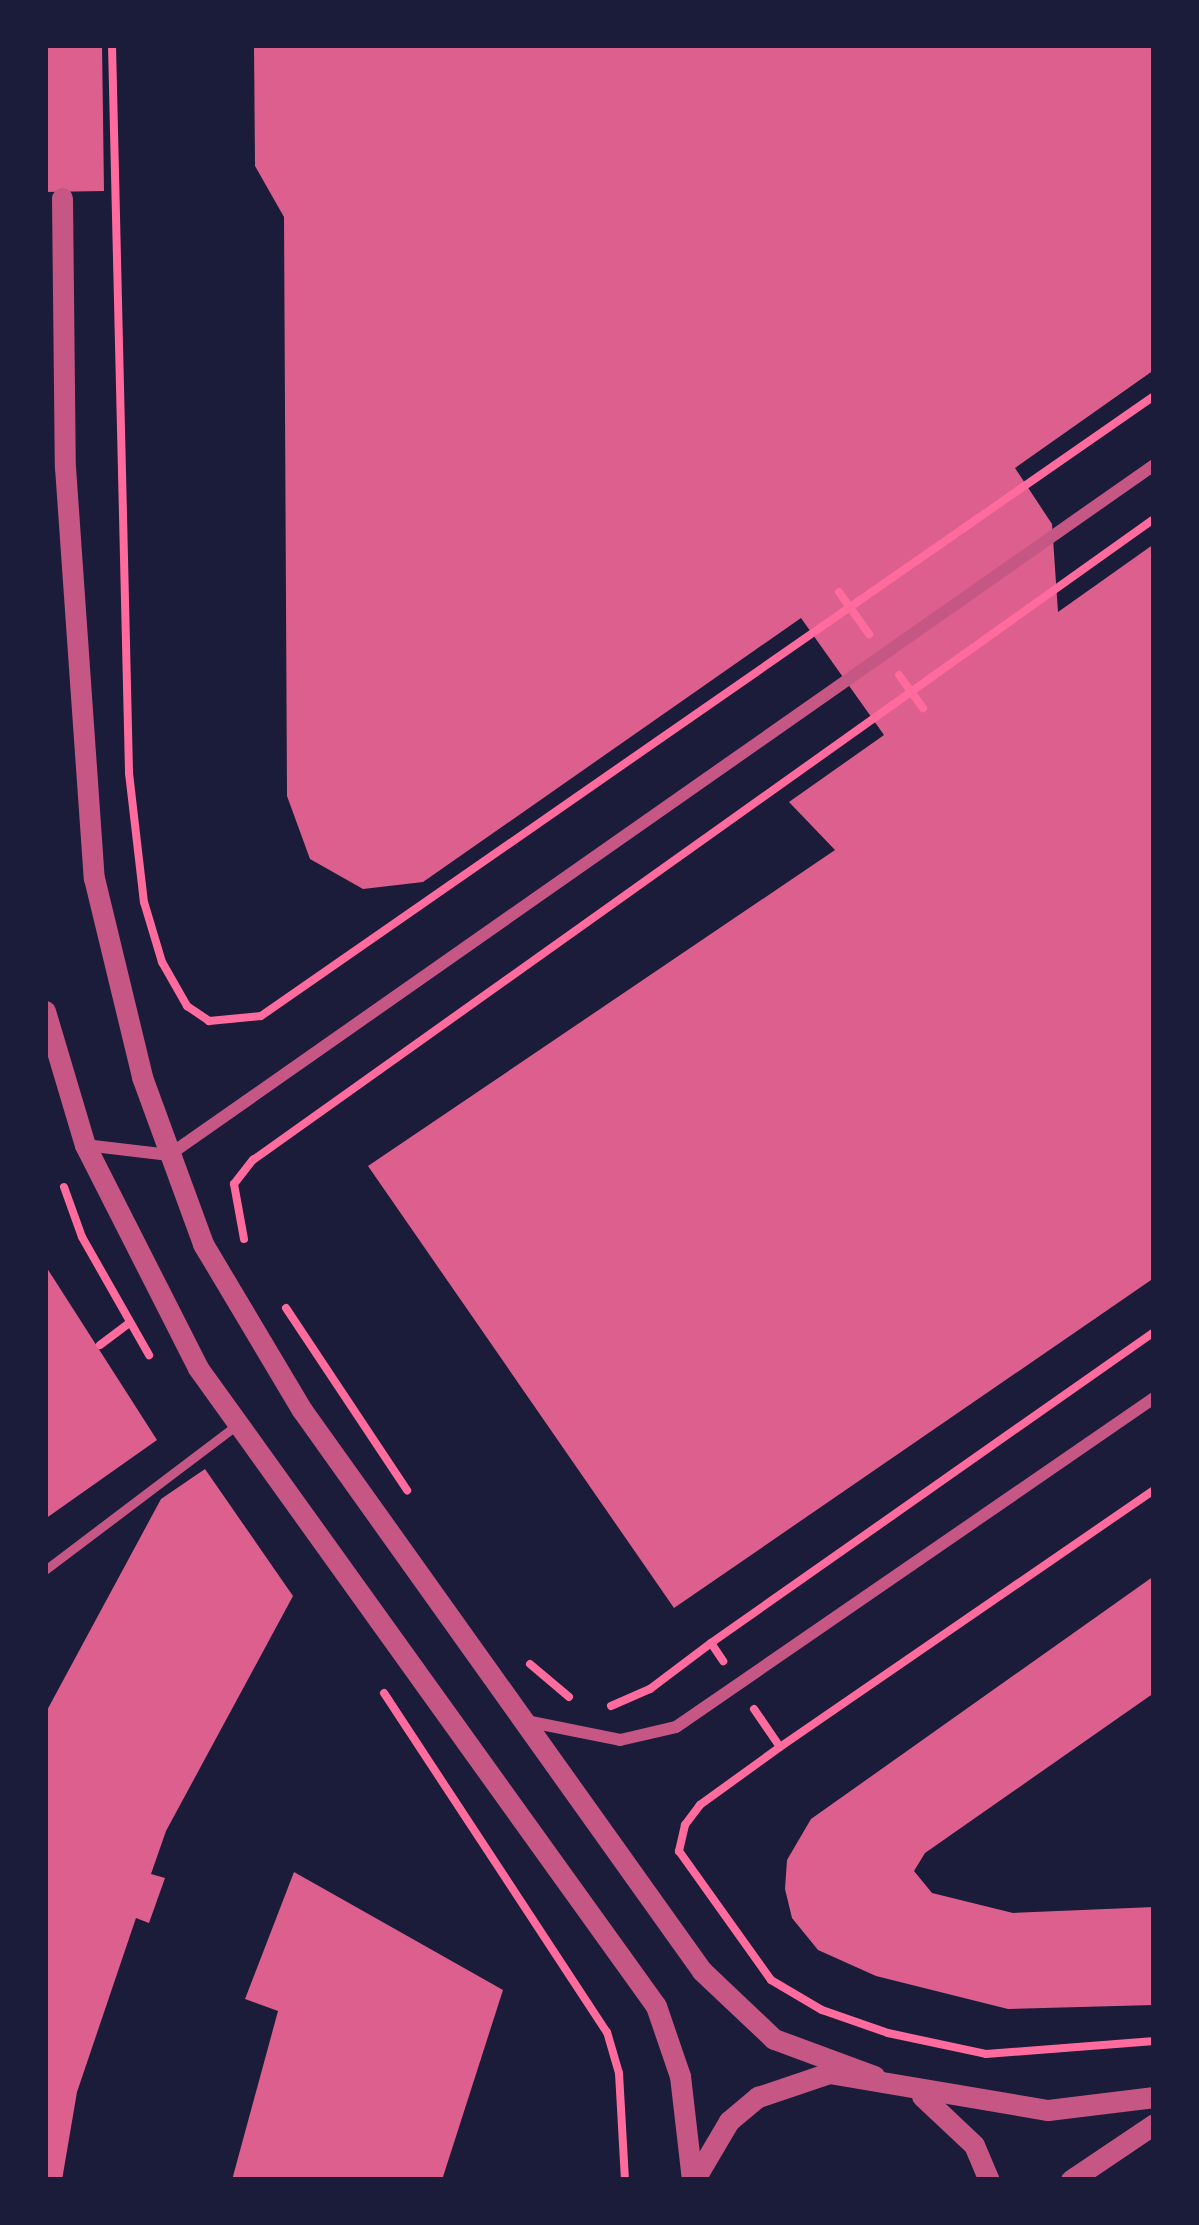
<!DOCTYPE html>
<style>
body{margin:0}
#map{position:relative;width:1199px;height:2225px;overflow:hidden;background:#1b1b3a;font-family:Jost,sans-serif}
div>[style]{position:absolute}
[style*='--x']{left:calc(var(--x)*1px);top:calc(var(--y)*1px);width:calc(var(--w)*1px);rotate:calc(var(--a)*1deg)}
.building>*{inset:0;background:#dd5f8e}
.path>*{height:8px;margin:-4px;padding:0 4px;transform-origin:4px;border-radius:4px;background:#ff6b9d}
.service>*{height:9px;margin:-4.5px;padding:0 4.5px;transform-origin:4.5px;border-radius:4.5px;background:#c65784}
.minor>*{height:12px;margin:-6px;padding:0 6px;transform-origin:6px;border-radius:6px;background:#c65784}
.tertiary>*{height:21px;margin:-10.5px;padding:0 10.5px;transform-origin:10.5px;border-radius:10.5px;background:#c65784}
span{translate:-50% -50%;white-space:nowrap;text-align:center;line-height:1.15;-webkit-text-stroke:12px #1b1b3a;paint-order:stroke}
.frame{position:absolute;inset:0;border:48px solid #1b1b3a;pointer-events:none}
</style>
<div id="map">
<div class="building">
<div style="clip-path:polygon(45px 45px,102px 45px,104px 191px,45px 192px)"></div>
<div style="clip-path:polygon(254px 45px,1154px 45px,1154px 370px,1015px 468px,1052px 524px,1058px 612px,1154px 544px,1154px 1278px,674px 1608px,368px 1166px,835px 850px,789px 802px,884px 735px,801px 618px,423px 882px,363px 889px,310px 859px,287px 796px,284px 217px,255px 166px)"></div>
<div style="clip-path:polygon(45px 1265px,157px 1440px,45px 1519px)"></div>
<div style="clip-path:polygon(205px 1469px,293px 1596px,166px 1831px,151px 1874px,165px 1878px,149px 1923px,136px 1918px,77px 2092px,62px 2180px,45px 2180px,45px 1714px,161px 1499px)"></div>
<div style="clip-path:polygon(1154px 1576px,1154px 1693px,925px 1853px,914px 1871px,932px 1893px,1013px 1913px,1154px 1907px,1154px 2005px,1008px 2009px,876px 1976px,818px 1950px,792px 1918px,785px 1889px,787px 1860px,811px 1819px)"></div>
<div style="clip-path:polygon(294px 1872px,503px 1990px,442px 2180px,232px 2180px,278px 2011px,245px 1999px)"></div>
</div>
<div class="path">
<div style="--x:112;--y:45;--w:728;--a:88.66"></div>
<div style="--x:129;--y:773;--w:130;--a:83.4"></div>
<div style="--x:144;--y:902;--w:63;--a:73.3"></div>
<div style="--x:162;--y:962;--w:51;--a:60.4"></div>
<div style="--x:187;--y:1006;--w:27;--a:34"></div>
<div style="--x:209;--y:1021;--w:52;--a:-5.5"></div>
<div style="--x:261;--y:1016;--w:1087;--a:-34.77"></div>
<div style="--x:839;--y:592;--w:52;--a:54.5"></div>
<div style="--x:899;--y:675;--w:41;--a:54"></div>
<div style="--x:64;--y:1187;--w:53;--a:70.2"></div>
<div style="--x:82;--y:1237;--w:136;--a:60.4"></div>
<div style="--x:244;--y:1239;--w:56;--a:-100.3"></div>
<div style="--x:234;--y:1184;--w:31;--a:-52"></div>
<div style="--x:253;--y:1160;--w:1106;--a:-35.43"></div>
<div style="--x:286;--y:1308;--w:219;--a:56.4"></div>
<div style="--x:100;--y:1345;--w:35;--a:-37"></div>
<div style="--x:711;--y:1643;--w:541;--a:-35.07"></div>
<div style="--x:530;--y:1664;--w:51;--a:40.2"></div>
<div style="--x:384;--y:1693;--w:406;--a:56.7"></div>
<div style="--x:607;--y:2032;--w:43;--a:73.7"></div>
<div style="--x:619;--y:2073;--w:107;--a:86.8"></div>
<div style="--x:611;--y:1706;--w:43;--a:-23.6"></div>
<div style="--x:650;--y:1689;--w:76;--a:-37"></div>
<div style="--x:711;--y:1643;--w:22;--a:56"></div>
<div style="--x:754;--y:1709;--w:46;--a:55.6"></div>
<div style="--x:780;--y:1747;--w:99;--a:144.1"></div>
<div style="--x:700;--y:1805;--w:25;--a:127"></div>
<div style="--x:685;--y:1825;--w:27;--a:103"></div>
<div style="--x:679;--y:1851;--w:158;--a:54.5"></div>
<div style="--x:771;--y:1980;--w:59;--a:30.5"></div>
<div style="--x:822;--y:2010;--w:70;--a:19.2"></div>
<div style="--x:888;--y:2033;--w:100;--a:12.1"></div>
<div style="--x:986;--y:2054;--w:169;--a:-4.4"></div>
<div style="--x:780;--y:1747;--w:454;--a:-34.5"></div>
</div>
<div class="service">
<div style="--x:45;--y:1570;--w:241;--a:-37.1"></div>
</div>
<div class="minor">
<div style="--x:85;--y:1145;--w:85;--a:6.8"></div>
<div style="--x:169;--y:1155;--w:1203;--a:-35.01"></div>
<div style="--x:526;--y:1721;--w:96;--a:11.4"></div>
<div style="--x:620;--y:1740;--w:57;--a:-13.1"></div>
<div style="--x:676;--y:1727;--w:580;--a:-34.54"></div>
</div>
<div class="tertiary">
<div style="--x:62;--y:198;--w:269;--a:89.4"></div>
<div style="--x:65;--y:467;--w:412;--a:86"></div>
<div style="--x:94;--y:878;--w:205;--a:76.4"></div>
<div style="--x:142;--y:1077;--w:178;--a:69.9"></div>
<div style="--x:203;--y:1244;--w:193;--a:59.2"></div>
<div style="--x:302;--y:1410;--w:689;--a:54.51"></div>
<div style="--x:702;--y:1971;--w:99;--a:43.4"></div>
<div style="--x:774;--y:2039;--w:107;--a:20.3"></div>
<div style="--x:45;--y:1011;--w:140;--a:73.4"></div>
<div style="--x:85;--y:1145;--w:250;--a:63.1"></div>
<div style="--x:198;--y:1368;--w:785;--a:54.33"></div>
<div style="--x:656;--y:2006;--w:74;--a:71.1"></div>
<div style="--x:680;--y:2076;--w:105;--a:83.4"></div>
<div style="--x:922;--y:2096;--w:71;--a:43.3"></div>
<div style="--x:974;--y:2145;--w:38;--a:67"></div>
<div style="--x:696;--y:2177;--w:65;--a:-59.5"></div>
<div style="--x:729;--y:2121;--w:38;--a:-40"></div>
<div style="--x:758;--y:2097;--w:75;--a:-18.7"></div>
<div style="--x:829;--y:2073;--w:222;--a:9.6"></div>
<div style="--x:1048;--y:2110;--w:107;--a:-7"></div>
<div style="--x:1071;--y:2180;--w:100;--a:-34"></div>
</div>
<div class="frame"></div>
</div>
